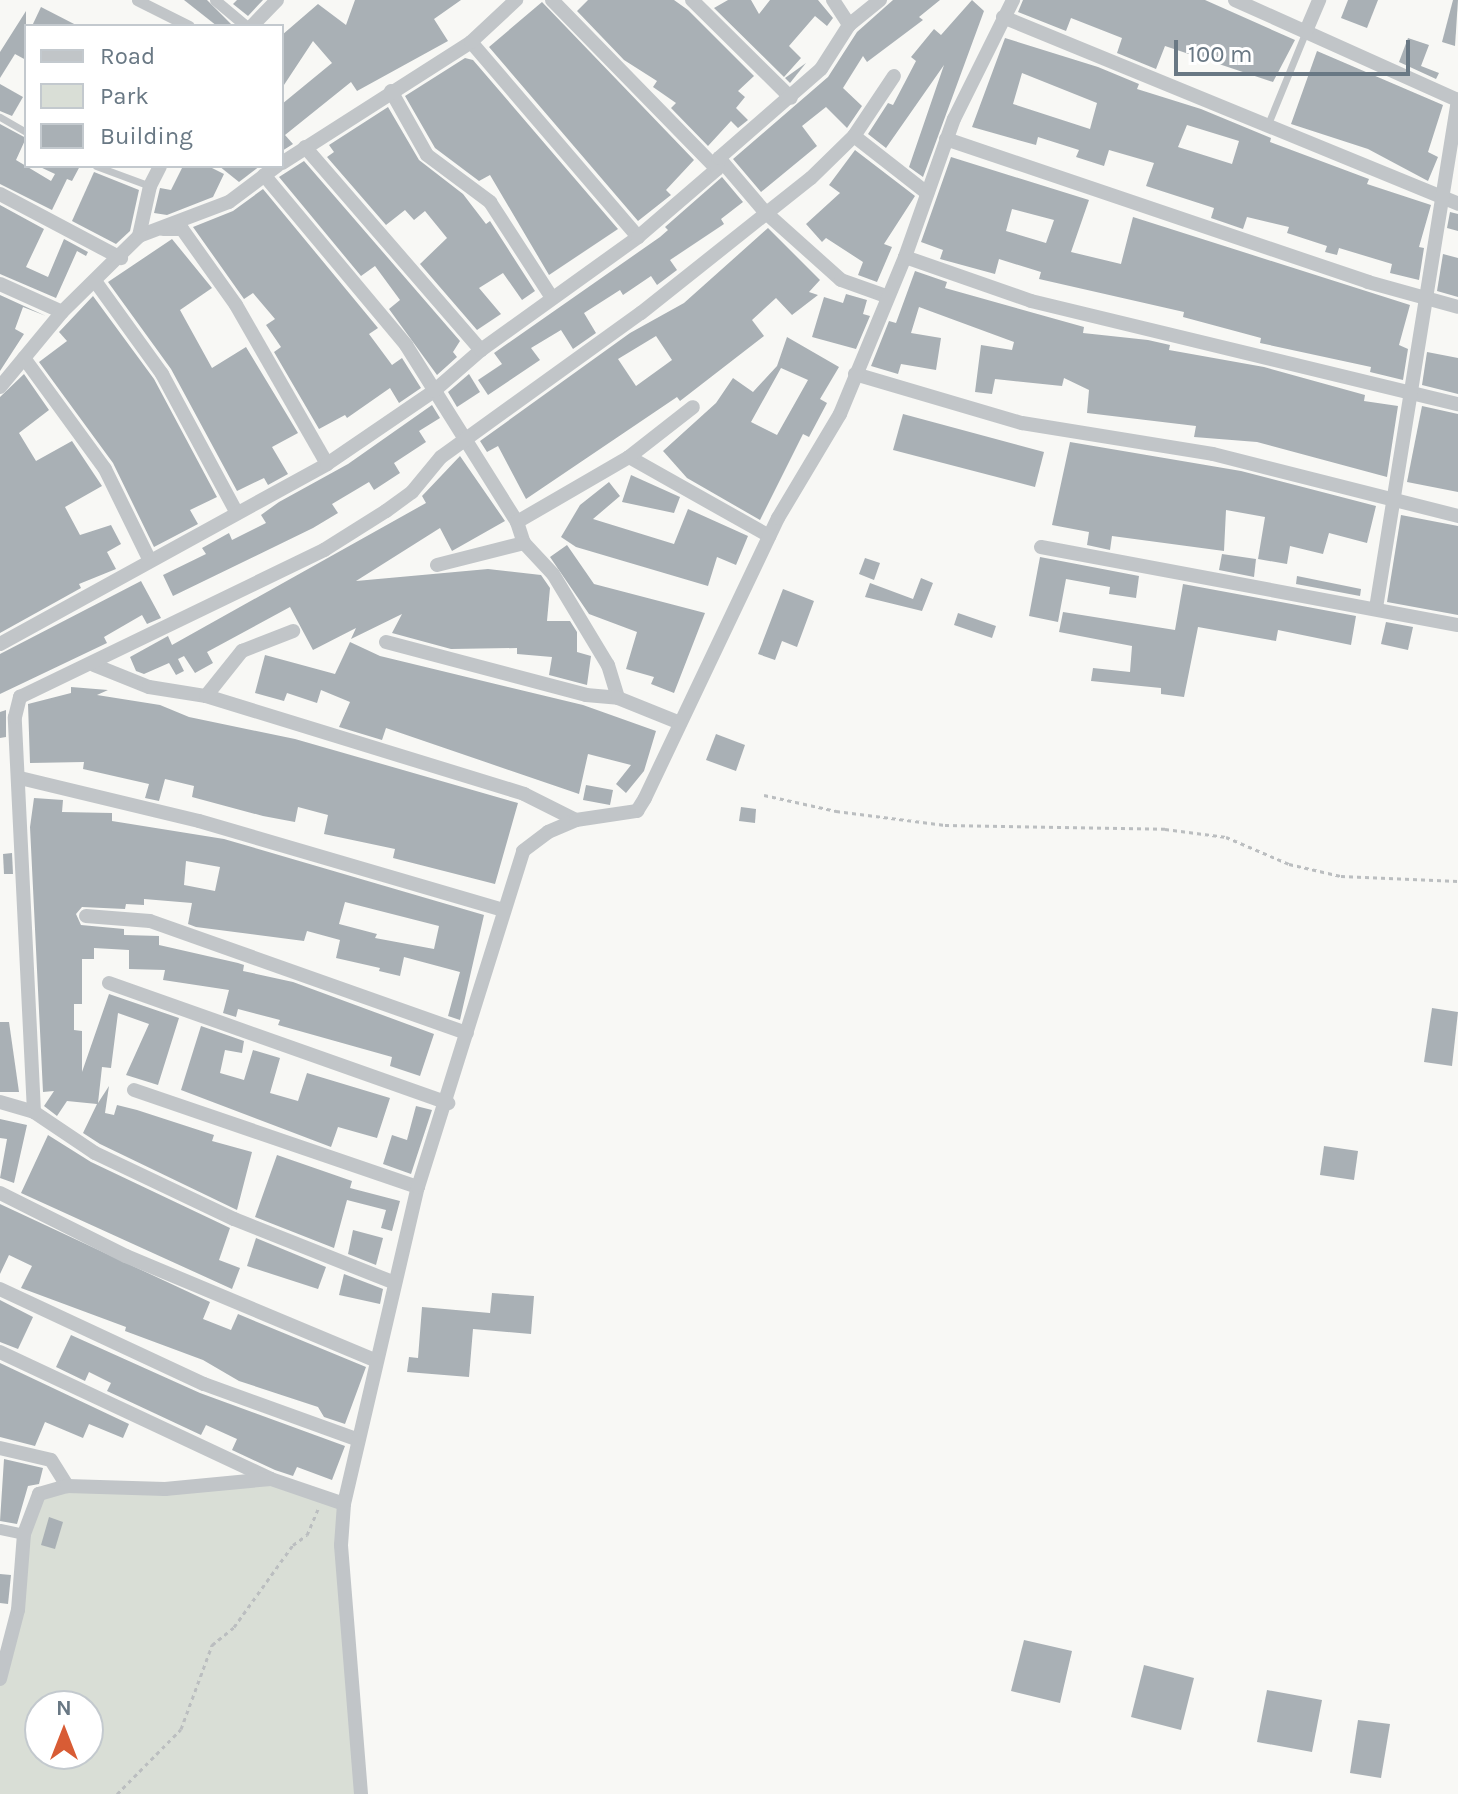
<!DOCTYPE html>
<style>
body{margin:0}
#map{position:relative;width:1458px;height:1794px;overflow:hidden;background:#f8f8f5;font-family:Karla,sans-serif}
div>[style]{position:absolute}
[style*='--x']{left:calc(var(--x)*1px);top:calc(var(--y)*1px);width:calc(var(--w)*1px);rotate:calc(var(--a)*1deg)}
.green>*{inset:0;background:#d9ded6}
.building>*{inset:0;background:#a9b0b5}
.path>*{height:3px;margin-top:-1.5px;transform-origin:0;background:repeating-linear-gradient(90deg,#bbbec0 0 4px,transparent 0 8px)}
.service>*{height:7px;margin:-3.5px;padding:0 3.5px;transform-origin:3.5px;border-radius:3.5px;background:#c1c5c8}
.pedestrian>*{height:11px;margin:-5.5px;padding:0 5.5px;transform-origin:5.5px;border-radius:5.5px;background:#c1c5c8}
.minor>*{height:14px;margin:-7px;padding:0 7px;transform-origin:7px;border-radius:7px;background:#c1c5c8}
span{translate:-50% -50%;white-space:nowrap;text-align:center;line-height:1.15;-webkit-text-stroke:8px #fff;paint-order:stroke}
.legend{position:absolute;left:24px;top:24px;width:260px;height:144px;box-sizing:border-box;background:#fff;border:2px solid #c3c9ce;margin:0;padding:10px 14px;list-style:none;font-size:24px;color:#697884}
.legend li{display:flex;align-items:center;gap:16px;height:40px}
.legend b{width:40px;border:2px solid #c3c9ce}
.north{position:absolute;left:24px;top:1690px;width:80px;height:80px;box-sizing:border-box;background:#fff;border:2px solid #c3c9ce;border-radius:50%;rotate:0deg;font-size:22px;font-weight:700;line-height:32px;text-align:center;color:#697884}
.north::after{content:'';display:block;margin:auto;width:28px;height:36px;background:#d85c35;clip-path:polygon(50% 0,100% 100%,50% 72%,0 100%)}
.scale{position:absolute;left:1174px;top:40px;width:236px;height:36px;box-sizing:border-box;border:4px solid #697884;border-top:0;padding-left:10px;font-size:24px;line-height:28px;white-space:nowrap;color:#697884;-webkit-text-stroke:6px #fff;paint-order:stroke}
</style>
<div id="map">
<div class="green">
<div style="clip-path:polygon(evenodd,271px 1479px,344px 1504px,361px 1794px,0 1794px,0 1679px,24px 1534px,39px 1494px,271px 1479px,40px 1706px,88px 1706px,88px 1754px,40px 1754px,40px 1706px)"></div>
</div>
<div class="building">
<div style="clip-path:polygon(184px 0,207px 0,233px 26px,217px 26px)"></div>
<div style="clip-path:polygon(237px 0,263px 0,248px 16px,233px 4px)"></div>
<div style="clip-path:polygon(355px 0,461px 0,434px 19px,448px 41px,357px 91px,351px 82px,285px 135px,293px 144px,282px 151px,282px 104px,332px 63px,313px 41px,282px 88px,282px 35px,318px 4px,346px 25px)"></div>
<div style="clip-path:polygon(588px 0,674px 0,688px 10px,754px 76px,738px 91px,745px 97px,736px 108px,748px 120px,738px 128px,731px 121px,708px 146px,671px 108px,676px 103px,653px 87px,657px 81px,624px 60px,577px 11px)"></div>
<div style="clip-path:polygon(728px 0,751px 0,759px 14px,770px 0,818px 0,833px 18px,827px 26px,815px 16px,789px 46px,801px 58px,784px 77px,714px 8px)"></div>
<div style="clip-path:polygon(893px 0,940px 0,919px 17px,923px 20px,867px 62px,863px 56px,843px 88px,862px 106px,847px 128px,826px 107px,802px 126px,817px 146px,761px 192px,733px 159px,828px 77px,857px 32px)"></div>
<div style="clip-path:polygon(972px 0,984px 11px,923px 177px,909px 167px,944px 65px,886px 148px,868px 134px,888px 103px,893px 105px,916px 61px,911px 57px,934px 29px,941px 35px)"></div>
<div style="clip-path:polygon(1023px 0,1205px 0,1295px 40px,1273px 82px,1165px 46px,1156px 69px,1117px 53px,1122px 38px,1071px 18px,1066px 31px,1018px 12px)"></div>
<div style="clip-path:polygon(1348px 0,1378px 0,1367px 28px,1341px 18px)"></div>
<div style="clip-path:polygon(1453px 0,1458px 0,1455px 46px,1442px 42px)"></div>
<div style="clip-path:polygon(542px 2px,694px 160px,666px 190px,671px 195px,638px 221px,489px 47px)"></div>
<div style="clip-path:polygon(41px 7px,78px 26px,32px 26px)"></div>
<div style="clip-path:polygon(26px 11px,26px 60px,15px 54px,0 78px,0 52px)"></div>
<div style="clip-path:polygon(evenodd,1005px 38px,1098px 67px,1139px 84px,1137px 89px,1201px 109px,1271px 138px,1270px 142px,1369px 179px,1367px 184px,1431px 205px,1419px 247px,1424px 248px,1419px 280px,1390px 273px,1392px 264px,1339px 248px,1337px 255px,1325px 252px,1327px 246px,1287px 233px,1289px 227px,1247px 217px,1243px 229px,1211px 218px,1214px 208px,1146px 186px,1154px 163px,1109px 150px,1104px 166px,1076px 157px,1079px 150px,1038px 137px,1036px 145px,972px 127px,1005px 38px,1022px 73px,1097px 103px,1090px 129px,1013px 104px,1022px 73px,1005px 38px,1187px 125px,1239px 141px,1232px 164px,1178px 147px,1187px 125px)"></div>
<div style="clip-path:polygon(1408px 38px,1429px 45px,1421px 66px,1439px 73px,1436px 79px,1399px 62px)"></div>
<div style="clip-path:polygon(1317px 51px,1443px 105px,1428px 152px,1438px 157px,1428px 181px,1368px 149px,1291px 124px)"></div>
<div style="clip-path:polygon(465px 58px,473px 60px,618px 229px,549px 275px,490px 175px,479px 181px,435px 148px,405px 96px)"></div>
<div style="clip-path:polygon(806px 63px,790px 83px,785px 78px)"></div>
<div style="clip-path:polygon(0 84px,23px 97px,12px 116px,0 111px)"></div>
<div style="clip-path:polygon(388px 107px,419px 160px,463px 194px,486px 224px,490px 221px,535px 291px,522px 300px,503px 273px,479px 288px,501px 314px,477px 330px,420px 264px,447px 238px,425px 211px,414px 220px,405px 210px,386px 225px,327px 157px,334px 152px,329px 145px)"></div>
<div style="clip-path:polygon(0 124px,26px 138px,16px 160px,51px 181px,55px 174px,38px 166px,80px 166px,72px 181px,67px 179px,52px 210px,0 184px)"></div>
<div style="clip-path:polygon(855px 150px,915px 196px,884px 244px,892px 247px,877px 282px,858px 275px,863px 262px,826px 238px,822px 242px,806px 224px,840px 193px,829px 185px)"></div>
<div style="clip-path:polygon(evenodd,951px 157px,1089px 200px,1071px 252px,1121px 264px,1133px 217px,1410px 305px,1399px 345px,1408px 349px,1403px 380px,1370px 372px,1371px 367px,1260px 343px,1261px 338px,1183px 317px,1184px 312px,1039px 279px,1041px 272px,999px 259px,995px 274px,940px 259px,943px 250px,921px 242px,951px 157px,1012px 209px,1054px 220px,1046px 243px,1006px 231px,1012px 209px)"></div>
<div style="clip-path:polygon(304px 161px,460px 341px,453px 352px,457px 357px,437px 375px,389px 309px,400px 300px,375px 266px,361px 276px,279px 177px)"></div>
<div style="clip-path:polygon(183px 166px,208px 166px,224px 174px,213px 197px,167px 215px,154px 213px,160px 188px,171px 190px)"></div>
<div style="clip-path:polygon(219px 166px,260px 166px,239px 182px)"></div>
<div style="clip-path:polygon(94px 172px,139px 190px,130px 231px,116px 244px,72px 221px)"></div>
<div style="clip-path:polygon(722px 177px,743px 202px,721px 219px,724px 224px,670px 260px,677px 270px,657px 285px,651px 276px,623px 295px,620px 290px,584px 313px,596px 333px,573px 349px,561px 330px,531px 348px,540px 360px,488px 395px,478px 380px,502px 364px,494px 353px,660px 237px,668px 230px,665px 227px)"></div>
<div style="clip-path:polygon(263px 189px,378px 328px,369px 334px,392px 365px,402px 358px,421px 388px,399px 403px,390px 388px,347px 418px,345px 415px,319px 429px,274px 352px,281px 347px,266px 325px,275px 319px,253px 293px,244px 299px,193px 227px,233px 211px)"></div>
<div style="clip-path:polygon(0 205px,44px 229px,26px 267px,48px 277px,64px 239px,88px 252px,86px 256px,77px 251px,56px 298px,0 274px)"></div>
<div style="clip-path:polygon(1450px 212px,1458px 214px,1458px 231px,1447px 228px)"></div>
<div style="clip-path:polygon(evenodd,768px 228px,820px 280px,809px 292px,818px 295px,792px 315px,776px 298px,752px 320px,764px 336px,680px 401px,677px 397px,526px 499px,498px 446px,487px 452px,480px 441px,630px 333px,684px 303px,768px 228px,656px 336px,672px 360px,636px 386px,618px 359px,656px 336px)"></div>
<div style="clip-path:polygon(172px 239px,212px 288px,180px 310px,212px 368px,246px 347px,298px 433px,272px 447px,288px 474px,268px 485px,264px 478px,237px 491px,171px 369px,108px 282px)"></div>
<div style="clip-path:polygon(1443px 254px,1458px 258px,1458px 297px,1437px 291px)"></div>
<div style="clip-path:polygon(915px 271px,947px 282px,945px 288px,1084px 327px,1083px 333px,1148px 340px,1170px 345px,1169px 350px,1264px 367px,1365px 395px,1364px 401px,1398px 406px,1387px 477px,1257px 442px,1194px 437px,1196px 426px,1087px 413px,1089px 390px,1064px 378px,1062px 386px,995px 379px,992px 394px,975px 392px,981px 345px,1012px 350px,1014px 342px,919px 307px,911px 333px,941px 338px,936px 370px,901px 364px,898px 374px,871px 366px,889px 321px,896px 323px)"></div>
<div style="clip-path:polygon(846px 294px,867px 300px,863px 314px,870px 316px,856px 349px,812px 337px,824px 297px,843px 303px)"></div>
<div style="clip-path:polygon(0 295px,46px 316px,23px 307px,15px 329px,24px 334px,0 371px)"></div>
<div style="clip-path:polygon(93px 296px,154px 379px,217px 497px,190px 510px,198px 524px,154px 547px,113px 463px,39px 362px,67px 341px,59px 332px)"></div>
<div style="clip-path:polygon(evenodd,787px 337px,839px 367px,820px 399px,827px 403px,809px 437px,803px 434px,760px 520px,687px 478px,663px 451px,716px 403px,733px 378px,753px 392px,777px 366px,787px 337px,781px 368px,808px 380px,777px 435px,751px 422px,781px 368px)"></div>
<div style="clip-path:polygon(1427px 352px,1458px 358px,1458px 394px,1422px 385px)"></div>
<div style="clip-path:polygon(24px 374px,49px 410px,19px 433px,36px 461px,72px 441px,102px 486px,65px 507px,80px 535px,111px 525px,121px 544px,107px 552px,116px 569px,79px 584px,81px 588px,0 633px,0 397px)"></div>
<div style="clip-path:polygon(469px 374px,480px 392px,457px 407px,448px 392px)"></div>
<div style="clip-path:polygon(432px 405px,440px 418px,419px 431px,426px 442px,394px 463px,400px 473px,374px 490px,369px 482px,332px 504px,338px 513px,313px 528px,173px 596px,163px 575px,206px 554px,202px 548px,229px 533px,232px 540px,266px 523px,261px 515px,279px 502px,348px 464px)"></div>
<div style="clip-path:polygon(1422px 406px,1458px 414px,1458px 492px,1407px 482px)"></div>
<div style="clip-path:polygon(903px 414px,1044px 452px,1035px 487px,893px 450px)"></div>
<div style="clip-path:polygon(1070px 442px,1241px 471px,1376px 506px,1367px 543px,1329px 533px,1323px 554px,1290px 546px,1287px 564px,1258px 559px,1265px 517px,1226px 510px,1224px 551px,1112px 536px,1110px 550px,1087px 545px,1089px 532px,1052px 525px)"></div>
<div style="clip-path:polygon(460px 456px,505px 521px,452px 551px,440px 528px,356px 581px,488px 569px,541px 575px,550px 588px,547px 621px,570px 621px,577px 632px,577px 652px,591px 656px,587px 685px,549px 675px,552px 657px,517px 654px,517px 648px,451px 649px,392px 633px,402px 614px,351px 639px,356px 628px,313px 650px,290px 607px,207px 652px,213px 663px,195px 673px,184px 656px,178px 659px,184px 671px,176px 675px,169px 663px,144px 674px,136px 671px,130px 657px,168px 636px,172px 645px,426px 503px,422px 496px)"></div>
<div style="clip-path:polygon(631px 475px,680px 497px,674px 513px,622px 502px)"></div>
<div style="clip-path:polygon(609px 482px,620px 496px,593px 519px,674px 544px,688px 509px,748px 536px,736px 565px,717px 557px,708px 586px,576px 547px,561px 537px,580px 505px)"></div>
<div style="clip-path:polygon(1401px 515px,1458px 526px,1458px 615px,1387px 602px)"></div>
<div style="clip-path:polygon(567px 545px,594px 584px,705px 613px,674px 693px,651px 684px,654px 677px,626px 669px,637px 632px,589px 614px,550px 557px)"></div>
<div style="clip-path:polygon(1222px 554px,1256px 559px,1254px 577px,1219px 570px)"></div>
<div style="clip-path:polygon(1040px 557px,1139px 576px,1136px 598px,1109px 594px,1110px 587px,1066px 579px,1058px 622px,1029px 616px)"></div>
<div style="clip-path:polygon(865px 558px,880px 563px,874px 580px,859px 574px)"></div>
<div style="clip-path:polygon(1297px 576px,1361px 589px,1360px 596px,1296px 584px)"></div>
<div style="clip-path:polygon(921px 578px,933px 583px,922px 611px,865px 597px,870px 583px,913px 599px)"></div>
<div style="clip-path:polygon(141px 581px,161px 618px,147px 624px,142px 615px,104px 637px,107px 643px,0 694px,0 654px)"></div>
<div style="clip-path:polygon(1183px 584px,1356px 616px,1351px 645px,1278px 630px,1276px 641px,1198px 627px,1184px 697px,1161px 694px,1161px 688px,1091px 681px,1093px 668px,1130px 672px,1132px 646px,1059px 632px,1063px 612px,1175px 630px)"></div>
<div style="clip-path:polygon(783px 589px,814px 601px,797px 647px,782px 641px,775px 660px,758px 654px)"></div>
<div style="clip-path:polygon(958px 613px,996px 626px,992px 638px,954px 625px)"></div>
<div style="clip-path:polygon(1386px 622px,1413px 627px,1408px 650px,1381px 644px)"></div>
<div style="clip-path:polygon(350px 642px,380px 656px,583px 705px,656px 731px,644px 771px,626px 793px,616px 784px,631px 765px,588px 754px,579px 794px,386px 728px,382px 740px,339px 727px,350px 702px,321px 690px,317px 703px,287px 693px,284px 701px,255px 693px,265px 655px,335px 674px)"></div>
<div style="clip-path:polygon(71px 687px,108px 690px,97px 695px,160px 705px,189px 717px,295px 739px,518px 803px,495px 884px,393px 858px,395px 849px,324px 834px,328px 815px,298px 807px,295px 822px,263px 816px,192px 797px,194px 786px,165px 779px,159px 801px,145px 798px,149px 784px,83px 769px,84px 762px,30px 763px,28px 704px,71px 693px)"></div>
<div style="clip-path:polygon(6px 710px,6px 737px,0 738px,0 712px)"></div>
<div style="clip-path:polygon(716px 734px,745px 745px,736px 771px,706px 760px)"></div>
<div style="clip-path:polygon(586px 785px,613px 790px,610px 805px,583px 800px)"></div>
<div style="clip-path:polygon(evenodd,34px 798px,63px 800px,62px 812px,112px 813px,112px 821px,224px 839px,484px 915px,460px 1020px,448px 1016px,460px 972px,404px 957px,400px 976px,379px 971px,380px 968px,336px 958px,340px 940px,307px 931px,304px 941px,196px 927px,188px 924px,192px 903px,144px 899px,144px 905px,126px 904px,125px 909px,82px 907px,76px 914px,81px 925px,124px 929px,124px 935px,159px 936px,159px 945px,238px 963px,244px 965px,243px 971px,293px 982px,434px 1034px,420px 1076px,390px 1066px,392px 1057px,278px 1025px,280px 1020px,238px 1009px,236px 1017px,223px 1013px,229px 990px,163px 980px,165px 970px,129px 969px,129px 950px,94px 948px,94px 959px,82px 959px,82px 1004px,74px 1004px,74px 1030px,82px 1031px,82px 1072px,109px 994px,179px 1018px,158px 1085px,126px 1075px,149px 1024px,118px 1013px,111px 1068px,102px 1067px,98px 1103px,109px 1086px,105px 1113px,114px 1115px,117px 1105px,137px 1110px,214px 1135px,212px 1141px,252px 1152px,237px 1210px,100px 1144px,83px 1133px,97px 1104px,67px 1101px,57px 1116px,44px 1106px,54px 1091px,43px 1092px,30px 827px,34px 798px,186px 861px,220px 867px,215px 891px,184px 885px,186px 861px,34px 798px,345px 902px,439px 926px,434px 949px,375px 938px,377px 934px,339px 924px,345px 902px)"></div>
<div style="clip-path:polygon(741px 807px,756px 809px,755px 823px,739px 821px)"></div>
<div style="clip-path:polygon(12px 853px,13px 874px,4px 874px,3px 854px)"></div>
<div style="clip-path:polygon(1432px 1008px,1458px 1012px,1452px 1066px,1424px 1062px)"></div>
<div style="clip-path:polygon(0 1022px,9px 1022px,19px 1092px,0 1092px)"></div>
<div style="clip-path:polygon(201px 1026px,244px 1041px,242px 1053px,225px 1050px,220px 1073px,244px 1080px,253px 1050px,280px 1058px,270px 1093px,298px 1101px,307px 1073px,390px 1098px,377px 1138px,338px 1127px,331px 1147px,181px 1090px)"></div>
<div style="clip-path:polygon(416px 1106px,432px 1110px,411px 1174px,383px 1164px,392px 1135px,407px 1140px)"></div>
<div style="clip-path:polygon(0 1119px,27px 1125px,14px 1183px,0 1178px,7px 1139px,0 1138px)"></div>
<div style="clip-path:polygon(48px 1135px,91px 1162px,230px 1228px,219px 1260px,240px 1268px,232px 1289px,21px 1193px)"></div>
<div style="clip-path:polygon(1324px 1146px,1358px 1151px,1354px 1180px,1320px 1175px)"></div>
<div style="clip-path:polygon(277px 1155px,352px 1181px,350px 1188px,400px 1201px,392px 1231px,381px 1228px,386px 1210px,347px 1200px,334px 1248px,255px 1217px)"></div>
<div style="clip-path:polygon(0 1204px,210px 1302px,203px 1319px,231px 1330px,238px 1314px,366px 1367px,345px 1424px,324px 1417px,318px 1407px,239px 1381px,203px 1360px,125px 1331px,126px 1327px,21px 1288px,32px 1266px,9px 1255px,0 1274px)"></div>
<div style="clip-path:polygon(353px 1230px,383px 1238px,376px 1265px,348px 1254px)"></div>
<div style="clip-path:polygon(256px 1238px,326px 1267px,318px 1289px,247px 1266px)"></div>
<div style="clip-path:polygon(344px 1274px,383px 1289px,380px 1304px,339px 1295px)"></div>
<div style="clip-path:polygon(492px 1293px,534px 1296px,531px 1334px,473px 1329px,469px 1377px,407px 1372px,409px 1357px,418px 1358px,422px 1307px,490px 1313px)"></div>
<div style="clip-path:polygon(0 1300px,33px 1317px,18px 1349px,0 1342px)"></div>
<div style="clip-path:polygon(71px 1335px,200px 1393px,345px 1446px,332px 1480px,297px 1467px,293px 1476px,275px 1470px,232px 1450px,237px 1439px,206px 1425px,201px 1435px,107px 1391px,111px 1383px,89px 1372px,85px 1381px,56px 1367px)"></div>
<div style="clip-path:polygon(0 1363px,129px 1424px,123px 1438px,89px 1424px,83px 1438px,45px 1422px,35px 1446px,0 1437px)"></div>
<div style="clip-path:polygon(4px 1459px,43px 1468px,39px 1484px,28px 1486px,17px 1524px,0 1521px)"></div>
<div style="clip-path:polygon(49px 1517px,63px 1522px,55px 1549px,41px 1545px)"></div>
<div style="clip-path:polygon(0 1574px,11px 1575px,8px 1604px,0 1603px)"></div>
<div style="clip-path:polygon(1024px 1640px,1072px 1651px,1060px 1703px,1011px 1691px)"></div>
<div style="clip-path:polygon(1144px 1665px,1194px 1678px,1181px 1730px,1131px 1717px)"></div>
<div style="clip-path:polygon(1267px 1690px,1322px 1700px,1312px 1752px,1257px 1742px)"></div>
<div style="clip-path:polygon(1358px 1720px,1390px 1724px,1381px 1778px,1350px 1773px)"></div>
</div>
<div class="path">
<div style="--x:764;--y:795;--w:74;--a:12.5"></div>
<div style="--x:836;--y:811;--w:110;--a:7.3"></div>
<div style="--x:945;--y:825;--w:220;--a:1"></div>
<div style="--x:1165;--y:829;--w:62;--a:7.5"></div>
<div style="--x:1226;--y:837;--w:69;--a:23.2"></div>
<div style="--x:1289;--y:864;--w:53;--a:13"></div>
<div style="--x:1341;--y:876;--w:117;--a:2.4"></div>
<div style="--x:117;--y:1794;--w:91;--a:-45.4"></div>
<div style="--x:181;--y:1729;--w:90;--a:-69.7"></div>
<div style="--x:212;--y:1645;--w:28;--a:-39"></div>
<div style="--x:234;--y:1627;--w:101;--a:-54.3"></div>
<div style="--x:293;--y:1545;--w:17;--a:-36"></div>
<div style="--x:307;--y:1535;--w:28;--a:-67"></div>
</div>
<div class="service">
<div style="--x:0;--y:117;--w:30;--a:30"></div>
<div style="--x:1268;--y:124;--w:100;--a:-67.8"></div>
<div style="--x:96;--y:166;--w:58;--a:20.3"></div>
</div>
<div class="pedestrian">
<div style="--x:137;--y:0;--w:58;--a:26.6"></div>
<div style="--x:215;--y:0;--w:40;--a:40"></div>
<div style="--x:0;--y:1529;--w:25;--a:12"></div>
</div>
<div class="minor">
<div style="--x:552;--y:0;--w:236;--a:45.7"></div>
<div style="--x:692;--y:0;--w:139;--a:44.7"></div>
<div style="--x:833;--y:0;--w:30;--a:57"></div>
<div style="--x:1235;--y:0;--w:244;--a:24.2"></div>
<div style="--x:1003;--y:17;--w:492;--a:22.3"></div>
<div style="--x:252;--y:26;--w:36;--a:-46"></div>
<div style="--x:1306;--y:31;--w:34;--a:-67"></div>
<div style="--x:471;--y:42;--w:257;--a:49.4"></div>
<div style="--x:391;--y:91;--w:73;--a:60.6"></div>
<div style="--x:427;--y:155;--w:79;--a:36.7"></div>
<div style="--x:490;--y:202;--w:114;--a:57.1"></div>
<div style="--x:854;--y:136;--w:93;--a:38"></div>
<div style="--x:946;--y:139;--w:446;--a:18.7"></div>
<div style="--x:1368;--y:282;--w:93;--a:15.5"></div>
<div style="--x:305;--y:147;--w:269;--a:49.1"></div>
<div style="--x:719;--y:158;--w:71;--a:49.6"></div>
<div style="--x:765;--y:212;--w:102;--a:41.8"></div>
<div style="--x:841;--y:280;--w:48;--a:19.6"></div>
<div style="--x:282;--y:163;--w:224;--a:-32.6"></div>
<div style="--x:471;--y:42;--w:62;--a:-43"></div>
<div style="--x:264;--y:175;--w:222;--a:50.1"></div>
<div style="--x:406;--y:345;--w:209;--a:57.9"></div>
<div style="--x:517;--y:522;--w:22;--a:72"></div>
<div style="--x:524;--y:543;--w:42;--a:46.9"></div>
<div style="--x:553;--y:574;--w:106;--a:58.9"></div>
<div style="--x:608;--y:665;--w:34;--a:73"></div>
<div style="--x:0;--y:194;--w:137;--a:27.9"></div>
<div style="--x:163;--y:229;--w:19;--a:0"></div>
<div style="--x:182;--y:229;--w:93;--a:54.6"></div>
<div style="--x:236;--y:305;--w:183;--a:60.2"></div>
<div style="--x:139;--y:236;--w:96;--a:-20.7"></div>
<div style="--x:229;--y:202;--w:60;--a:-36.9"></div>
<div style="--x:905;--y:257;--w:133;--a:19.2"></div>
<div style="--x:1031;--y:301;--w:439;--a:13.6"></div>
<div style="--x:95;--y:281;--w:115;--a:54.2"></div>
<div style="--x:162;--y:374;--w:158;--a:61.7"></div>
<div style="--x:0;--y:284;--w:68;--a:24.3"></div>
<div style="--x:24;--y:358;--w:137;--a:53.9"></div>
<div style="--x:105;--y:469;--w:102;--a:63.9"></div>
<div style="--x:855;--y:374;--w:174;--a:16.4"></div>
<div style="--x:1022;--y:423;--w:193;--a:9.2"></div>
<div style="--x:1213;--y:454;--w:253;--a:14.2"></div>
<div style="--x:0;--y:387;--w:97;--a:-50.4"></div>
<div style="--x:62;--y:312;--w:108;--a:-44.6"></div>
<div style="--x:139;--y:236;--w:51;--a:-77.6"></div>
<div style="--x:150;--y:186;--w:22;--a:-63"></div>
<div style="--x:629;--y:457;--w:161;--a:29.4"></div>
<div style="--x:517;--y:522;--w:129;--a:-30.1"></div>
<div style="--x:629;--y:457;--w:81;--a:-38"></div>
<div style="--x:1041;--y:547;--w:424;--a:10.6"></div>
<div style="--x:437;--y:565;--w:90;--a:-14.2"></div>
<div style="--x:1376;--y:608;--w:515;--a:-80.83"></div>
<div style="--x:386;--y:642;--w:207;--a:14.8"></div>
<div style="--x:586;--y:695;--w:32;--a:5"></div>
<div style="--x:618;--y:698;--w:67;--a:22"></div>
<div style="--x:0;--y:644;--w:373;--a:-28.8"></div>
<div style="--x:327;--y:464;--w:130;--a:-34.3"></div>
<div style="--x:434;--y:391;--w:62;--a:-41.1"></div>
<div style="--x:481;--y:350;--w:193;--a:-35.7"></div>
<div style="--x:638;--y:237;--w:104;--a:-40.7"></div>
<div style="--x:717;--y:169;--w:11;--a:-80"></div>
<div style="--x:719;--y:158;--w:135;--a:-41.1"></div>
<div style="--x:821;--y:69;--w:52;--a:-57.5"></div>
<div style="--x:849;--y:25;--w:40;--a:-39"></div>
<div style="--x:94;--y:665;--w:59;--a:21.8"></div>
<div style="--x:149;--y:687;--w:58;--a:9"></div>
<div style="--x:206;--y:696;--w:333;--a:17.1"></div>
<div style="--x:524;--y:794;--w:58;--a:26.6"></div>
<div style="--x:206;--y:696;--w:58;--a:-51.3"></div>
<div style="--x:242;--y:651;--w:55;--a:-21.4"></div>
<div style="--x:20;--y:778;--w:184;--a:13.5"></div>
<div style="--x:199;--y:821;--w:317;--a:16.3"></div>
<div style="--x:86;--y:916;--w:64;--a:4.5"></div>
<div style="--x:150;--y:921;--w:336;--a:19.5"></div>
<div style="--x:109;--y:983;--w:360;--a:19.5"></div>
<div style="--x:134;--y:1090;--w:300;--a:18.9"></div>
<div style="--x:0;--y:1102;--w:35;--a:16"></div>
<div style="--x:34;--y:1112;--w:73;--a:33.9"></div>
<div style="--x:95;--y:1153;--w:154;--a:25.4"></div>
<div style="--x:234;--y:1219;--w:170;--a:21.7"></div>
<div style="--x:34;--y:1112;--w:395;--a:-92.8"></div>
<div style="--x:15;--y:717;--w:21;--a:-76"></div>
<div style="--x:20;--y:697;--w:338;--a:-25.8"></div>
<div style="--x:324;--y:550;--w:73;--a:-32.2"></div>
<div style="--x:386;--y:511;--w:32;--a:-36"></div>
<div style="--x:412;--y:492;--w:45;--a:-50.4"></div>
<div style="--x:441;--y:457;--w:246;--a:-35.8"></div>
<div style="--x:641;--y:313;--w:217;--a:-38.5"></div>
<div style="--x:811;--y:178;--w:60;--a:-44.3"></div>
<div style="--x:854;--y:136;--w:72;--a:-56.3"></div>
<div style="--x:0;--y:1193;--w:141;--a:26.6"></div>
<div style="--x:126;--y:1256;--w:270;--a:22.7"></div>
<div style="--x:0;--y:1289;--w:225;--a:25"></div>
<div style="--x:204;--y:1384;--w:162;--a:19.9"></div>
<div style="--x:0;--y:1352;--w:299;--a:25.1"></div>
<div style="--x:271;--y:1479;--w:77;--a:18.9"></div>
<div style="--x:0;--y:1448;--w:52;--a:13.2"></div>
<div style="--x:51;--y:1460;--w:31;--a:58"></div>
<div style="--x:0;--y:1679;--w:71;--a:-75.4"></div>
<div style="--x:18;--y:1610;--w:76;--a:-85.5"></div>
<div style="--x:24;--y:1534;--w:43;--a:-69.4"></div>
<div style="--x:39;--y:1494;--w:29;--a:-16"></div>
<div style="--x:67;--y:1486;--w:98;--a:1.8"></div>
<div style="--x:165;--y:1489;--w:106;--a:-5.4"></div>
<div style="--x:361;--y:1794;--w:250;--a:-94.6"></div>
<div style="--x:341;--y:1545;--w:41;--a:-85.8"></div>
<div style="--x:344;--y:1504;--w:326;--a:-76.9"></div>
<div style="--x:418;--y:1187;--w:352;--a:-72.6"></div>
<div style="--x:523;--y:851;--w:31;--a:-37"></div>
<div style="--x:548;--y:832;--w:30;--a:-23"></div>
<div style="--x:576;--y:820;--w:62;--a:-8.4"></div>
<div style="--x:637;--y:811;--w:15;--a:-58"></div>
<div style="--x:645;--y:798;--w:310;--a:-64.6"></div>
<div style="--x:778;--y:518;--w:121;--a:-59.2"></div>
<div style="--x:840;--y:414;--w:170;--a:-67.5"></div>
<div style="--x:905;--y:257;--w:146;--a:-70.5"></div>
<div style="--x:954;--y:119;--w:133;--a:-63.6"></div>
</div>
<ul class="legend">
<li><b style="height:10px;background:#c1c5c8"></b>Road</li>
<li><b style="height:22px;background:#d9ded6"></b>Park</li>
<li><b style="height:22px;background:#a9b0b5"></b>Building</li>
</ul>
<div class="north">N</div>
<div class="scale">100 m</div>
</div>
